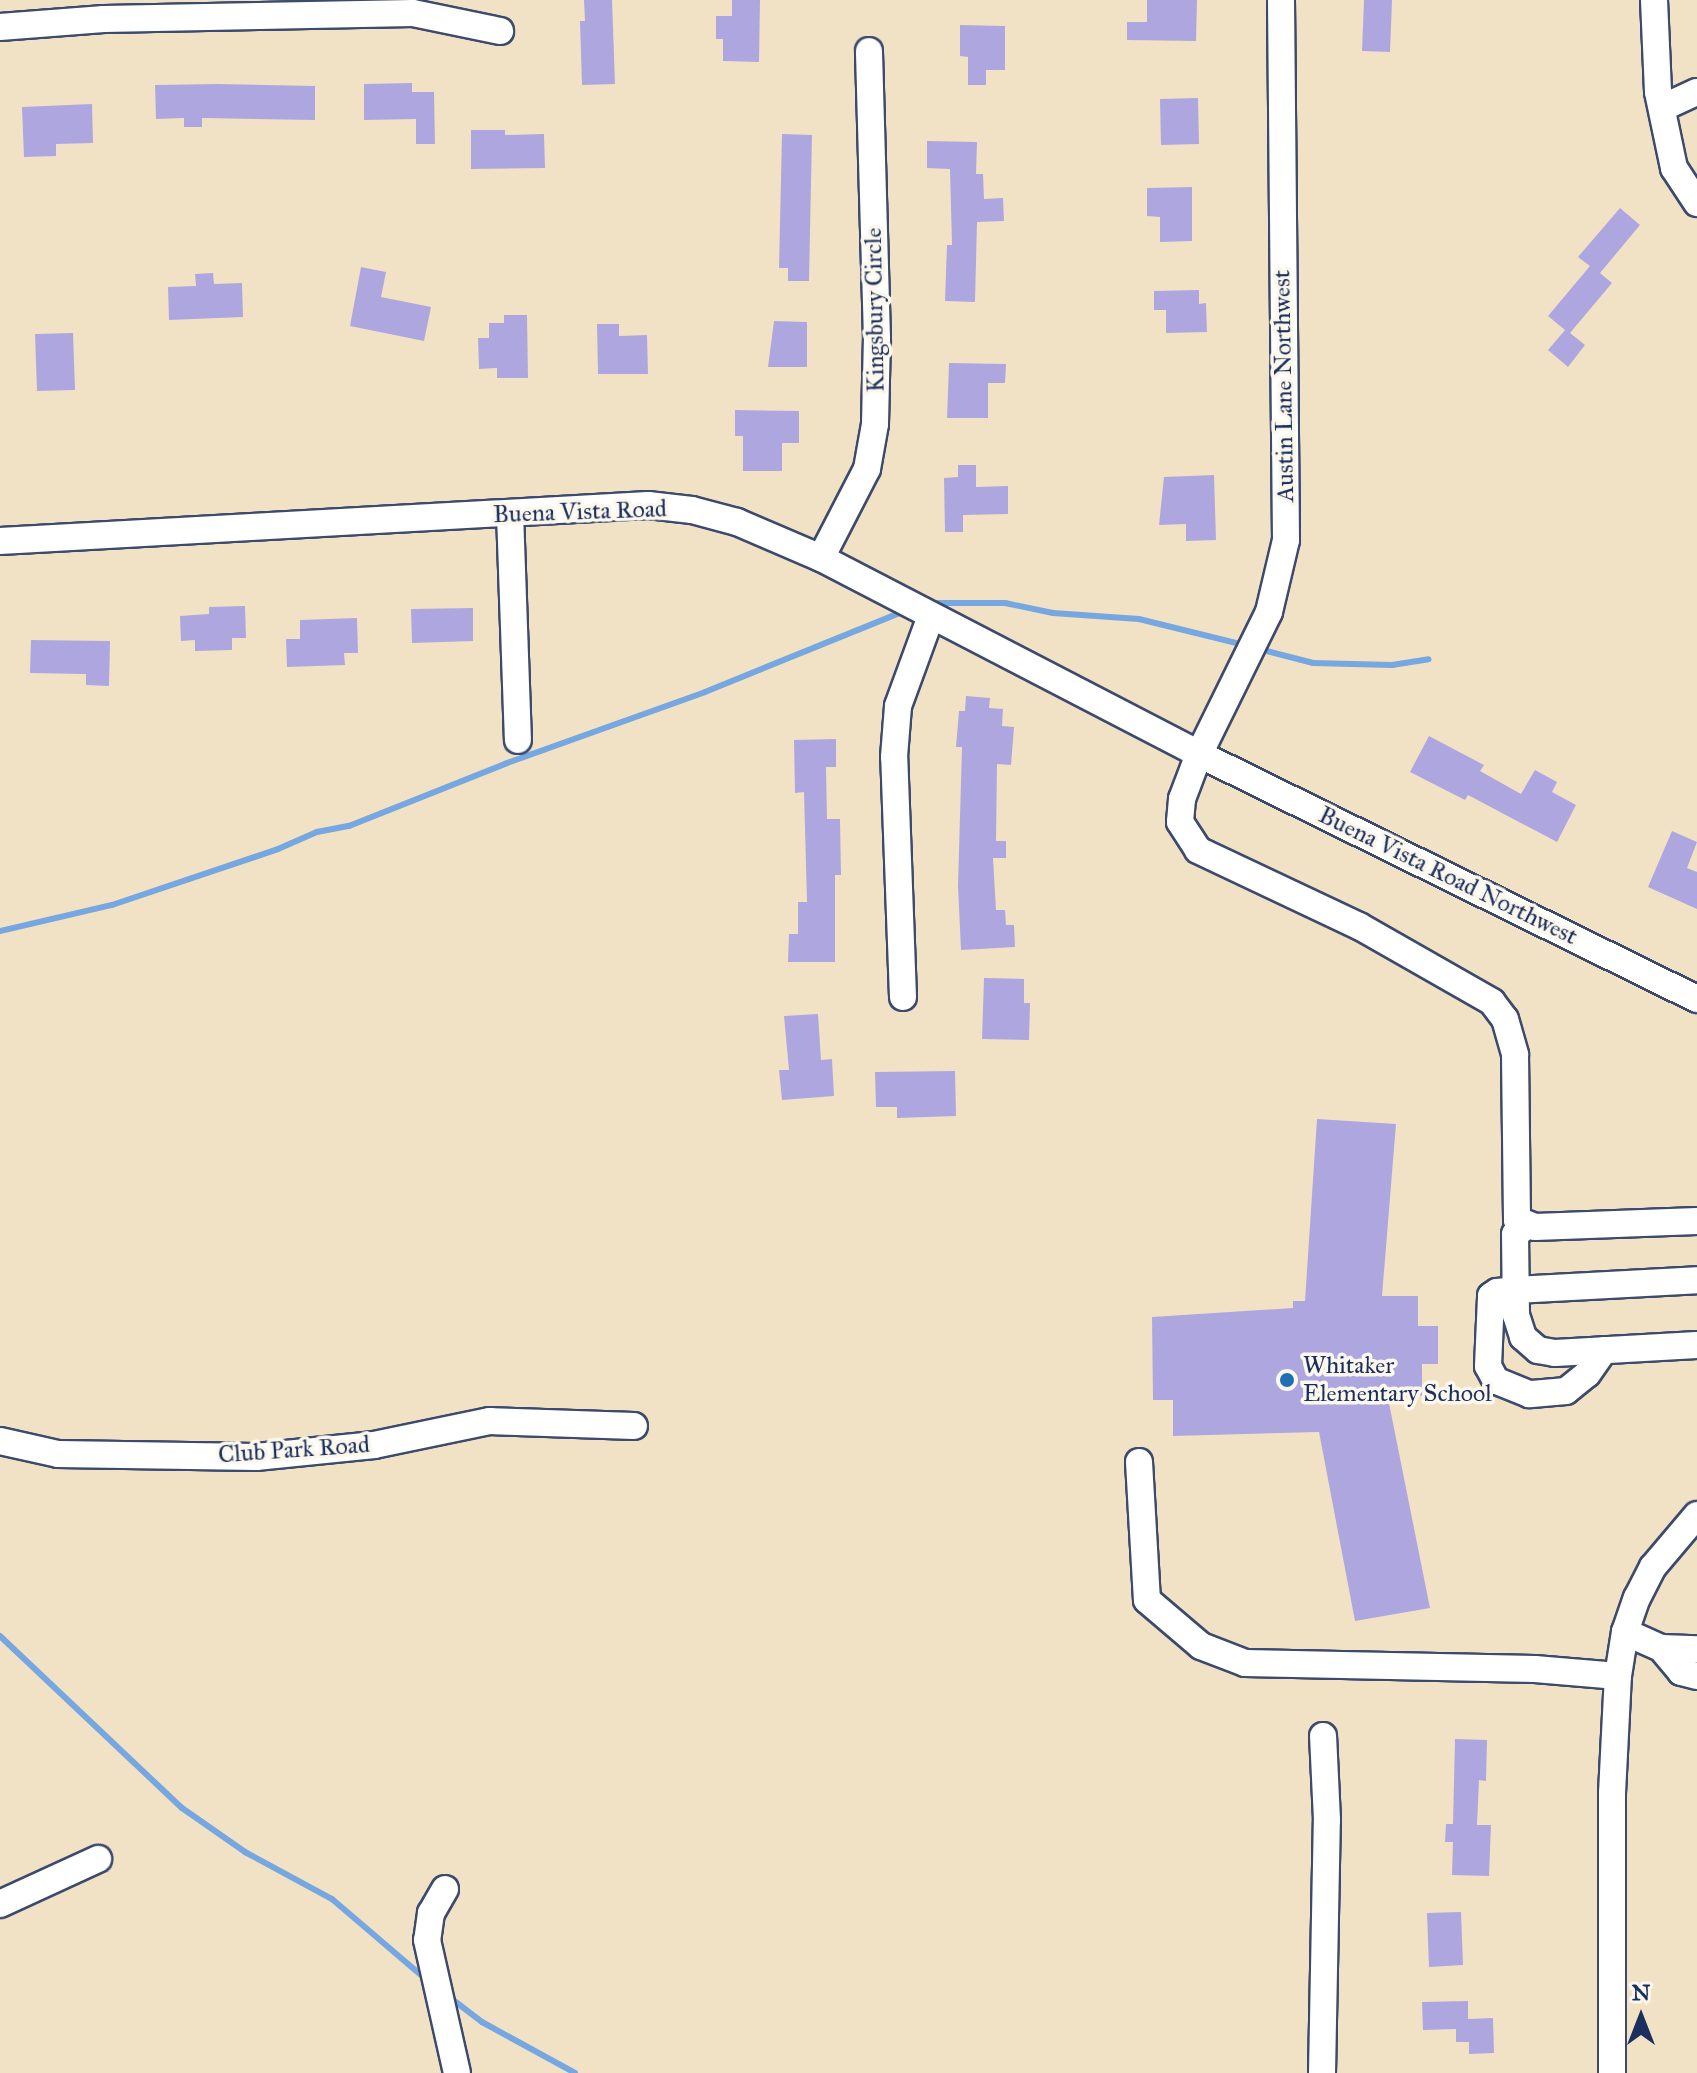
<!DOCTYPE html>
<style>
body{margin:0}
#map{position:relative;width:1697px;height:2073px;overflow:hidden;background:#f2e2c5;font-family:"IM FELL Great Primer",serif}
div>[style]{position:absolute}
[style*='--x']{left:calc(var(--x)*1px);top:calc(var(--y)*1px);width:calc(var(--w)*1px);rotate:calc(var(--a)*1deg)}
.stream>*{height:6px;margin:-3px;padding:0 3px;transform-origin:3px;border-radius:3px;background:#76a7e0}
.building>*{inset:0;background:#aea7df}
.roads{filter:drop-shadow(2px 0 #3b4a6d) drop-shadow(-2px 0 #3b4a6d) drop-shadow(0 2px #3b4a6d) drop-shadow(0 -2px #3b4a6d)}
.minor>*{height:26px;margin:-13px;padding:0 13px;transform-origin:13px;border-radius:13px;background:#fff}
.dots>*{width:22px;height:22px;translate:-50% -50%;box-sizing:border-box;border:4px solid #fbf7ec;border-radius:50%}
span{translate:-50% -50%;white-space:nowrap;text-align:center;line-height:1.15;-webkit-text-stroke:7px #fbf7ec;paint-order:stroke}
.street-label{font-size:24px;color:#1b2f5e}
.poi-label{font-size:24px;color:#1b2f5e}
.left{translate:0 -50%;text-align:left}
.north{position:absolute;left:1601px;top:1977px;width:80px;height:80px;-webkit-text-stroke:6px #fbf7ec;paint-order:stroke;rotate:0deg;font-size:22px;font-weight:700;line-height:32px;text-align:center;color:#1b2f5e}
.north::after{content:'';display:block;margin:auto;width:28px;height:36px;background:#1b2f5e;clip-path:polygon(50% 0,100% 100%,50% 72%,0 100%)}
</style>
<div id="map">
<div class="stream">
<div style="--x:925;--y:603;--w:80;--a:0"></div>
<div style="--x:1005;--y:603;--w:49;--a:11.8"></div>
<div style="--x:1053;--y:613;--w:86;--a:4"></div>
<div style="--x:1139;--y:619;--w:108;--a:13.9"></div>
<div style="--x:1259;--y:649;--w:56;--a:14.5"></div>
<div style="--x:1313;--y:663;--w:79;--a:1.5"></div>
<div style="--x:1392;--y:665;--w:37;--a:-9"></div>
<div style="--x:0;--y:931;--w:115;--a:-13.1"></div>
<div style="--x:112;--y:905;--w:175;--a:-18.6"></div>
<div style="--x:278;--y:849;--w:43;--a:-23.6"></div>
<div style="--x:317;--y:832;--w:33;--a:-11"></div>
<div style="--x:349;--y:826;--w:170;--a:-21.7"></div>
<div style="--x:507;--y:763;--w:210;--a:-19.7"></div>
<div style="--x:705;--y:692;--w:215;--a:-22.1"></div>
<div style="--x:0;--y:1636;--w:250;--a:43.4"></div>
<div style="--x:182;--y:1808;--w:77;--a:34.9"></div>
<div style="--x:245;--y:1852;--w:99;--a:28.4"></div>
<div style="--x:332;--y:1899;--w:125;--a:40.5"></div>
<div style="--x:448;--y:1996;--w:43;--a:37.4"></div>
<div style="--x:482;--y:2022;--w:106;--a:28.7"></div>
</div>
<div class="building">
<div style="clip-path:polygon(584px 0,612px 0,615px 84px,582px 85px,580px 21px,585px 21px)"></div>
<div style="clip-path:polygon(732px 0,760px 0,759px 62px,723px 61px,723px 39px,716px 39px,716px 16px,732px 16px)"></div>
<div style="clip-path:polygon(1147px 0,1197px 0,1196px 41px,1127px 40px,1127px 22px,1147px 22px)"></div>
<div style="clip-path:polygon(1364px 0,1392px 0,1390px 52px,1362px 51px)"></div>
<div style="clip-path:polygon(960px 25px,1005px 26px,1005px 70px,986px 70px,986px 85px,968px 85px,968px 57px,960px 56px)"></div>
<div style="clip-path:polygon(412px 83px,412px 92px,434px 92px,435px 144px,416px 144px,416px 119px,364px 120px,364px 84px)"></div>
<div style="clip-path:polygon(218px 84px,315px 86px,315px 120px,202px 118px,202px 127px,184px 127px,184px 118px,156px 119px,155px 85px)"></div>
<div style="clip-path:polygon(1198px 98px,1199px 144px,1161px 145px,1160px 99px)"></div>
<div style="clip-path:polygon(92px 104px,93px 143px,56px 144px,56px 156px,24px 157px,22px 107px)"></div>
<div style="clip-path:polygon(471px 130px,505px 130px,505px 135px,544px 134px,545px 168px,471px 169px)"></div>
<div style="clip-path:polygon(782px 134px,812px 135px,809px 281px,788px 281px,788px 268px,779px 268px)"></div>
<div style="clip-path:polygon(927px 141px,977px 142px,976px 174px,983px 174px,984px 199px,1003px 198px,1004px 221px,977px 222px,975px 302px,945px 301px,947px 245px,952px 245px,950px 169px,927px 168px)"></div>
<div style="clip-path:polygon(1192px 187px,1192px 241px,1160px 242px,1160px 217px,1147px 216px,1147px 188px)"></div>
<div style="clip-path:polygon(1620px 208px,1640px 225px,1600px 273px,1612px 283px,1570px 333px,1585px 345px,1568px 367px,1548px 350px,1565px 330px,1548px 316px,1590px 266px,1578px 257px)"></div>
<div style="clip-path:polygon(361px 267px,386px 272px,381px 297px,431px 307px,424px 341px,350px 326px)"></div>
<div style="clip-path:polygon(213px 273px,214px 284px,242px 283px,243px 317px,169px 320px,168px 287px,196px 286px,195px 274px)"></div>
<div style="clip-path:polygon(1199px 290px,1199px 304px,1206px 303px,1207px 332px,1166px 333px,1166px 310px,1154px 310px,1154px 291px)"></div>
<div style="clip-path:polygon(504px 315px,527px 315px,528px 378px,497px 378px,497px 368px,479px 369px,478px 338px,489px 338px,489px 323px,504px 323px)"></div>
<div style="clip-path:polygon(774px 321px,807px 322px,807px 367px,768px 367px)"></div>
<div style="clip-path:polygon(597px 324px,619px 324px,619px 336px,647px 335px,648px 374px,598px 374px)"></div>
<div style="clip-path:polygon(73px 333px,75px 390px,37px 391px,35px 334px)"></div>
<div style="clip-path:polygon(949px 363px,1006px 364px,1005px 383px,988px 383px,988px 418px,947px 418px)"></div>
<div style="clip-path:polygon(735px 410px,799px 411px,799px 443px,782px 443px,782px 471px,743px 471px,743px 436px,735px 436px)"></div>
<div style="clip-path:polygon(958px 465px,976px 465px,976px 487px,1008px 486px,1008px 514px,963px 515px,963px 532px,945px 532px,944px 478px,958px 477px)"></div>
<div style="clip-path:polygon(1214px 475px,1216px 540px,1186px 541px,1186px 524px,1159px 525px,1164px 477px)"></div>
<div style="clip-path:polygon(245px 606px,246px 638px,232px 638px,232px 650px,195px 651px,195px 640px,181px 641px,180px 616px,209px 614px,209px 607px)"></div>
<div style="clip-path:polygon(473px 608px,473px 641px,412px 643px,411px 609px)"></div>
<div style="clip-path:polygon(357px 618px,358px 653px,344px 653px,345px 665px,287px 667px,286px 639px,300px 639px,300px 620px)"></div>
<div style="clip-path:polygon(31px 640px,110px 641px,109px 686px,86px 685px,86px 674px,30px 673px)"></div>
<div style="clip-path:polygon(966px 696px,990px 698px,989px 708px,1003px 709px,1002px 726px,1014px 727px,1011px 765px,997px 764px,996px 841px,1006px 841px,1006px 858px,993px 858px,996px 910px,1005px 910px,1006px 925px,1014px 925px,1015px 947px,961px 950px,958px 886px,962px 747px,956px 747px,959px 711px,965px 711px)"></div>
<div style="clip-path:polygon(1429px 736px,1484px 765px,1480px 771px,1521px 794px,1535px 770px,1557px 782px,1552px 792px,1576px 805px,1557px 842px,1468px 795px,1465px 800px,1410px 772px)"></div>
<div style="clip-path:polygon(836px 739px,836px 767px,826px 767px,827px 819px,840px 819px,841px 875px,835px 875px,835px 962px,788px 962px,789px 934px,798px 934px,798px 902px,807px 902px,804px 792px,795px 793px,794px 740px)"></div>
<div style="clip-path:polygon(1672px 831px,1697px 842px,1687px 868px,1697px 872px,1697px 909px,1648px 887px)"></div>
<div style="clip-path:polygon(984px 978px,1024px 979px,1024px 1003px,1030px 1003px,1029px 1040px,982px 1039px)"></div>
<div style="clip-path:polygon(818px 1014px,821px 1060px,832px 1059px,834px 1096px,782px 1100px,779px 1070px,789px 1070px,784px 1016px)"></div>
<div style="clip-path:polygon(955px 1071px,956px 1116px,897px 1118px,897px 1107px,876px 1107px,875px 1072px)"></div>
<div style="clip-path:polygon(1317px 1119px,1396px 1124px,1382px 1296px,1418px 1296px,1418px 1326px,1438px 1326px,1438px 1364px,1422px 1364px,1422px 1396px,1388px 1398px,1430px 1608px,1355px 1621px,1319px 1432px,1173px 1436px,1173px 1400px,1153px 1400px,1152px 1317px,1293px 1308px,1293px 1301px,1305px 1301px)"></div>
<div style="clip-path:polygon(1455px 1739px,1487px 1740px,1486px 1781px,1479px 1780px,1477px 1825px,1491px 1825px,1489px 1876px,1452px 1875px,1453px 1842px,1445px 1842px,1446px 1824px,1453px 1824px)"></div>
<div style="clip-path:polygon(1461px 1912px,1463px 1965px,1429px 1967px,1427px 1913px)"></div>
<div style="clip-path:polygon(1468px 2001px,1468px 2019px,1493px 2018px,1494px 2053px,1469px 2054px,1469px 2042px,1456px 2042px,1456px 2029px,1423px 2030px,1422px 2002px)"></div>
</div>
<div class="roads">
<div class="minor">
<div style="--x:1281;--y:0;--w:540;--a:89.47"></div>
<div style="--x:1286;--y:540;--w:74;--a:103.3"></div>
<div style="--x:1269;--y:612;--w:158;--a:116.2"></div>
<div style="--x:1199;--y:754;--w:48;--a:110.7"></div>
<div style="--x:1182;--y:799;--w:23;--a:95"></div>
<div style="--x:1180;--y:822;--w:33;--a:57"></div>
<div style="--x:1198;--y:850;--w:178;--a:25.3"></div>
<div style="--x:1359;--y:926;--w:153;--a:29.7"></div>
<div style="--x:1492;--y:1002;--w:21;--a:53"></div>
<div style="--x:1505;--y:1019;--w:37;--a:74"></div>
<div style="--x:1515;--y:1055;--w:165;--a:89.3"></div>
<div style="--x:1517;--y:1220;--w:19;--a:21"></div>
<div style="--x:1535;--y:1227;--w:162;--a:-2.1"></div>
<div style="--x:1654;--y:0;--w:92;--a:87.5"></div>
<div style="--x:1658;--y:92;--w:78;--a:78.1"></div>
<div style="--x:1674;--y:168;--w:42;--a:56.7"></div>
<div style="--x:0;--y:27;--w:104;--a:-4.4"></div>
<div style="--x:104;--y:19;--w:309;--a:-1.1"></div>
<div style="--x:413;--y:13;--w:89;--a:11.7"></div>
<div style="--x:1662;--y:108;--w:38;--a:-25"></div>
<div style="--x:510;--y:513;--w:227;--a:88"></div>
<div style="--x:0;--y:541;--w:649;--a:-3.18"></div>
<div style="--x:648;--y:505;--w:44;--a:6.5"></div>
<div style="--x:692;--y:510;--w:47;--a:14.9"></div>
<div style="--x:737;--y:522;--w:91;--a:23.2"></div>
<div style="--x:821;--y:558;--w:426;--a:27.4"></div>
<div style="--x:1199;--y:754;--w:555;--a:26.2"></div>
<div style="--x:821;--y:558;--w:100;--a:-62.7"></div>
<div style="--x:867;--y:469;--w:46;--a:-79.9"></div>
<div style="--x:875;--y:424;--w:85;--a:-88.7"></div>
<div style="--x:877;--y:339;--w:288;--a:-91.6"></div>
<div style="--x:903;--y:997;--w:240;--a:-92.1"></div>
<div style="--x:894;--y:757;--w:51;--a:-85.5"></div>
<div style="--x:898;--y:706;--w:96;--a:-69.9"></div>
<div style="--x:1527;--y:1226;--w:14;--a:146"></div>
<div style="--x:1515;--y:1234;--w:81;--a:89.3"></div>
<div style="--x:1516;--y:1315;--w:23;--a:72"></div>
<div style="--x:1523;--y:1337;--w:20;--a:41"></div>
<div style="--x:1538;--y:1350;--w:17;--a:10"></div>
<div style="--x:1555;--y:1353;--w:142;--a:-3.2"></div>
<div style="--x:1604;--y:1350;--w:29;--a:125"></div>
<div style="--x:1587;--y:1374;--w:27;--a:141"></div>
<div style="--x:1566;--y:1391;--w:37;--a:175"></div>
<div style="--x:1529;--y:1394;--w:35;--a:-158"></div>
<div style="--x:1496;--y:1381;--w:17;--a:-118"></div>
<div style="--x:1488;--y:1366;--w:70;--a:-87.5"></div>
<div style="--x:1491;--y:1296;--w:7;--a:-34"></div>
<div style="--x:1497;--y:1292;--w:18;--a:-6"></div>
<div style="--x:1515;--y:1290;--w:182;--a:-3.1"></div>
<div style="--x:0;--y:1441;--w:59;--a:12.6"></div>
<div style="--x:58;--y:1454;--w:198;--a:0.9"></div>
<div style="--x:256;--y:1457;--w:119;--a:-5.8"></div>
<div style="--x:374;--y:1445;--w:118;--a:-11.7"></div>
<div style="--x:490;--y:1421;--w:144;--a:2"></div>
<div style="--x:1139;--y:1462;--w:138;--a:86.7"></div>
<div style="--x:1147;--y:1600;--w:71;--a:40.4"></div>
<div style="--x:1201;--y:1646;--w:47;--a:21.1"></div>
<div style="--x:1245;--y:1663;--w:290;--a:1.2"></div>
<div style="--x:1535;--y:1669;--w:83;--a:4.8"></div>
<div style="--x:1625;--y:1632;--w:39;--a:24"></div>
<div style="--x:1661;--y:1648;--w:31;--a:50"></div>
<div style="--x:1681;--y:1672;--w:16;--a:14"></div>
<div style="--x:1661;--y:1648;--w:36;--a:2"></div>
<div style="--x:445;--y:1889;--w:28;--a:120"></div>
<div style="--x:431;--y:1913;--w:27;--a:98"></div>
<div style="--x:427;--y:1940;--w:136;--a:77.3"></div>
<div style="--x:0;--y:1904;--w:108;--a:-24.7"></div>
<div style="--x:1322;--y:2073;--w:253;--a:-88.9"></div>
<div style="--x:1327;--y:1820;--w:84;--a:-92.7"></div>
<div style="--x:1612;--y:2073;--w:280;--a:-90"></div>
<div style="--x:1612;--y:1793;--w:117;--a:-87.1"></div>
<div style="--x:1618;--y:1676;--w:45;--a:-81"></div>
<div style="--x:1625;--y:1632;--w:36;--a:-71"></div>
<div style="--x:1637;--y:1598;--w:35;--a:-63"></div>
<div style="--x:1653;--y:1567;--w:68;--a:-49.8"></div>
</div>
</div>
<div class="dots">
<div style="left:1287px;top:1380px;background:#1f6fb2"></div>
</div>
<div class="street-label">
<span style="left:875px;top:310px;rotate:-91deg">Kingsbury Circle</span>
<span style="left:1284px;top:386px;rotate:-91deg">Austin Lane Northwest</span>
<span style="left:580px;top:512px;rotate:-2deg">Buena Vista Road</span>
<span style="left:1448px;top:876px;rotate:26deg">Buena Vista Road Northwest</span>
<span style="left:294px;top:1450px;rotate:-4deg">Club Park Road</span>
</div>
<div class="poi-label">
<span class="left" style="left:1303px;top:1380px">Whitaker<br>Elementary School</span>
</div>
<div class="north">N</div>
</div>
